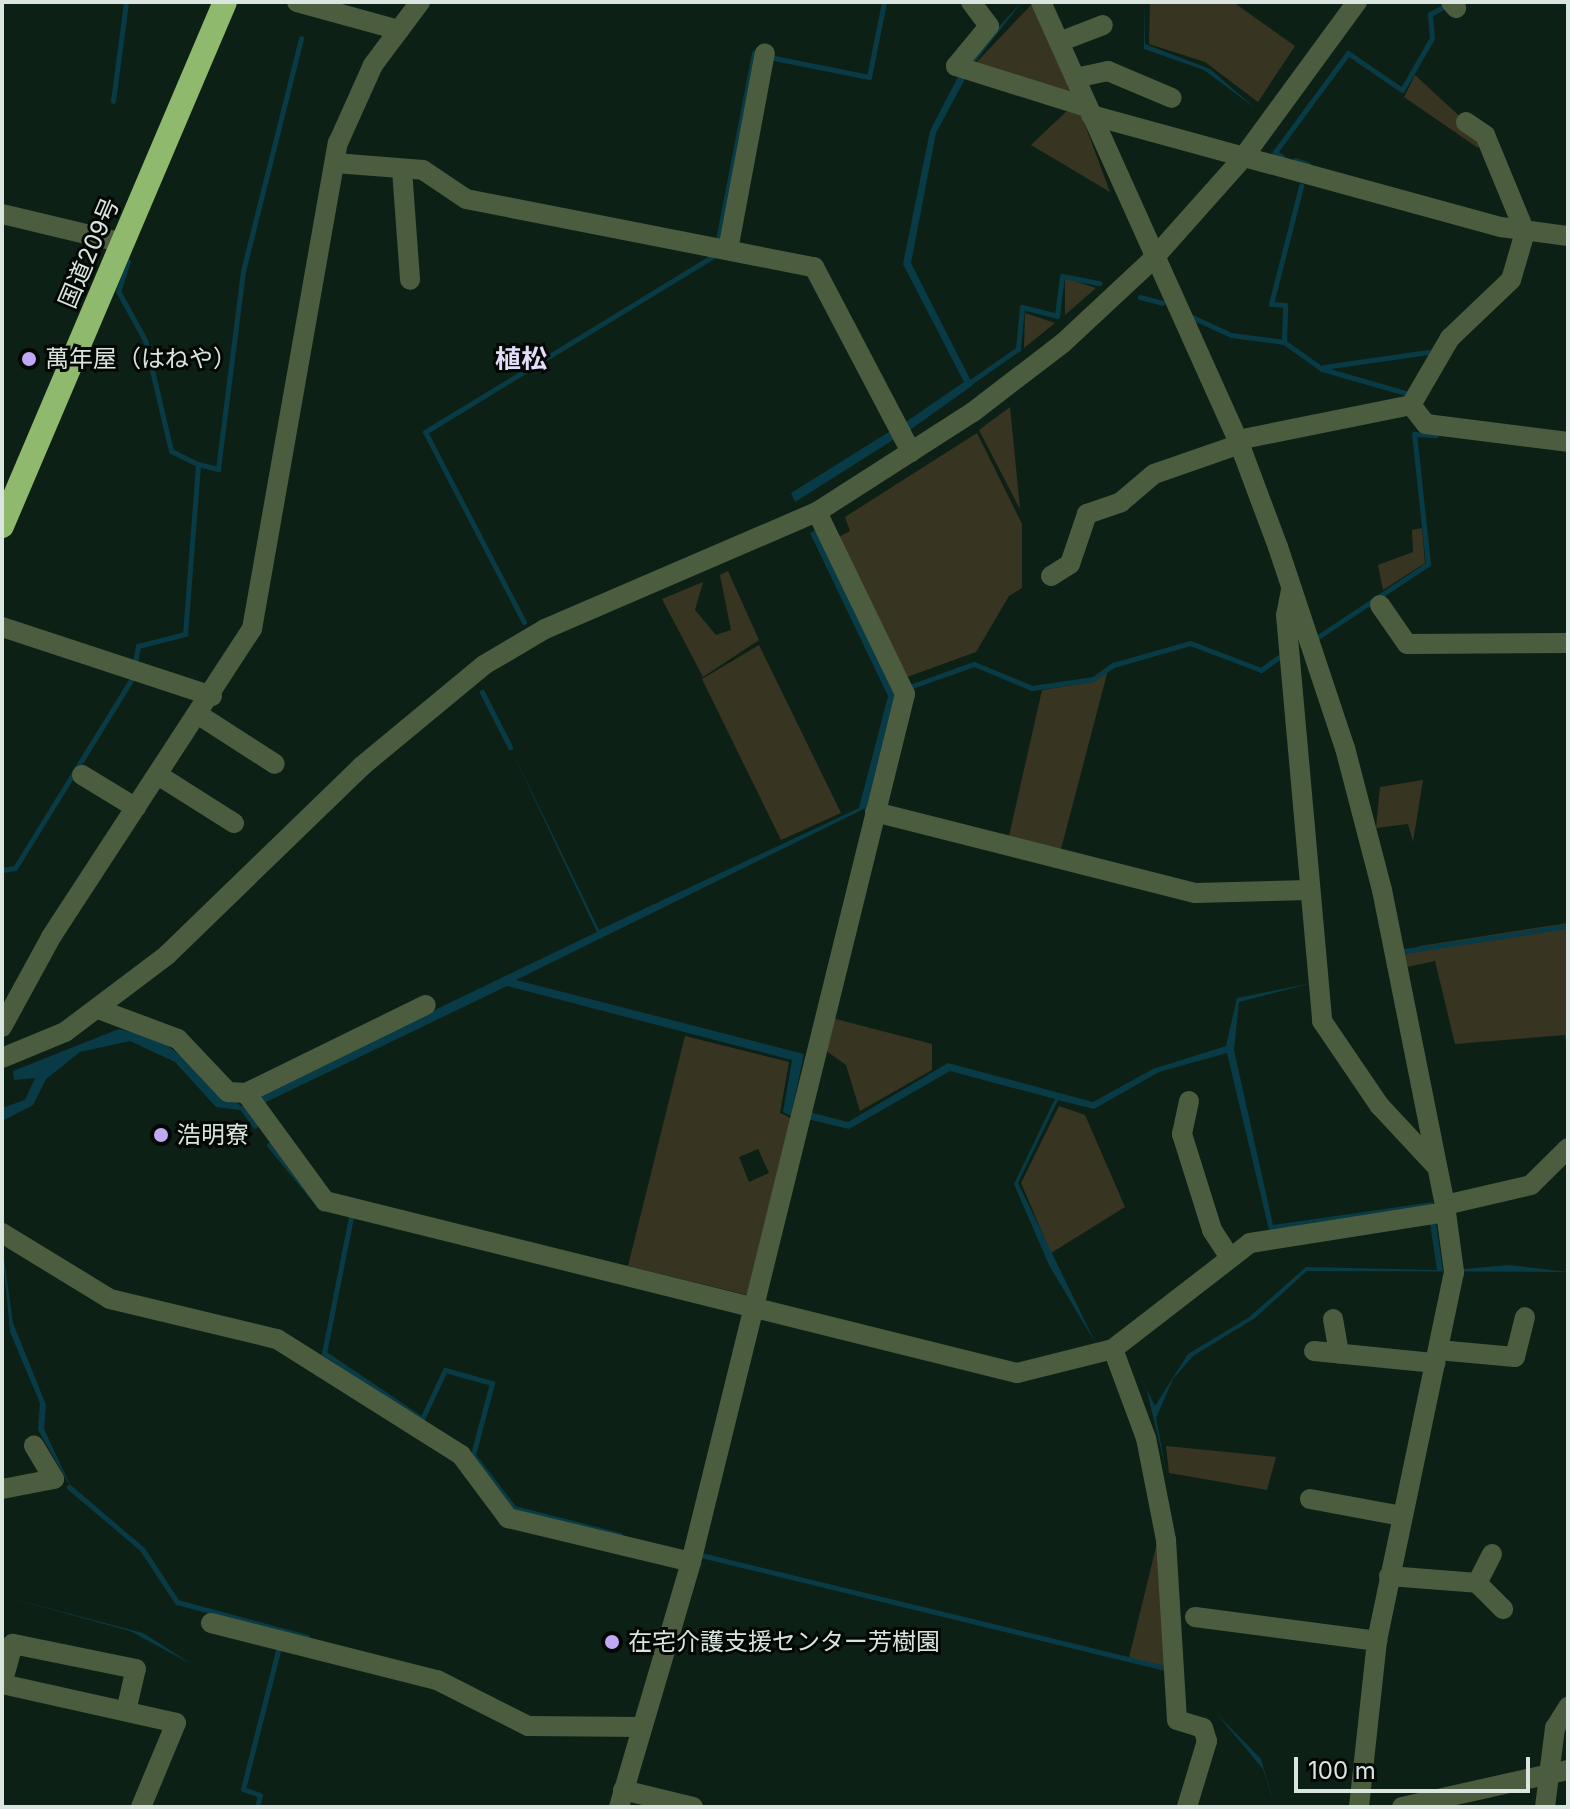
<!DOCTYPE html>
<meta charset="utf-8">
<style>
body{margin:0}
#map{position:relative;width:1570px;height:1809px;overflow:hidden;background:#0d2016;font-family:Inter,"Noto Sans JP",sans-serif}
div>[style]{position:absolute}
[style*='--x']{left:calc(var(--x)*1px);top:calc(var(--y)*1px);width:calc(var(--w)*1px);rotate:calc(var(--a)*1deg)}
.green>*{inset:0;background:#373521}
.water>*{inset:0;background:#083b45}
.stream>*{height:5px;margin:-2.5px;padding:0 2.5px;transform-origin:2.5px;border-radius:2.5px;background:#083b45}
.minor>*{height:20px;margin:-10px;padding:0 10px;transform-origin:10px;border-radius:10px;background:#4c5d3f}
.highway>*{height:24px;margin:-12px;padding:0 12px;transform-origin:12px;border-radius:12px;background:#8fb96c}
.dots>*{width:22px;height:22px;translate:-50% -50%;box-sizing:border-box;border:4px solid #030805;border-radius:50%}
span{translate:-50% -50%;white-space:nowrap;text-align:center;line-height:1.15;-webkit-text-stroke:6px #030805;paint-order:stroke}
.street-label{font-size:24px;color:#d9e5de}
.poi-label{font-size:24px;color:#d9e5de}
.left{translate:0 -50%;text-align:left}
.neighbourhood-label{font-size:26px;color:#e3dcf9;font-weight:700}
.frame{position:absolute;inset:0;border:4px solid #d9e5de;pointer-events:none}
.scale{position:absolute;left:1294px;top:1757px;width:236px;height:36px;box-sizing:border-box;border:4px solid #d9e5de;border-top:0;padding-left:10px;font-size:24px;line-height:28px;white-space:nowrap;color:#d9e5de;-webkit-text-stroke:6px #030805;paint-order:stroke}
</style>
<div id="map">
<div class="green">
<div style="clip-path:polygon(1150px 2px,1233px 2px,1295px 46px,1258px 102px,1205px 62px,1149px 44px)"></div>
<div style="clip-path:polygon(1032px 4px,1076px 99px,973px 66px)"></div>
<div style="clip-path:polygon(1415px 75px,1482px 137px,1478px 148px,1404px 97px)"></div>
<div style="clip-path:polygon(1070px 108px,1081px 114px,1110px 192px,1031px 145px)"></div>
<div style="clip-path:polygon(1065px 278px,1096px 288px,1065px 315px)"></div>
<div style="clip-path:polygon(1025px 313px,1055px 323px,1024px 348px)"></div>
<div style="clip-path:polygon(1010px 407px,1020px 509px,979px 430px)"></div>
<div style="clip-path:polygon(977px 433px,1022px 524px,1022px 588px,1009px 596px,976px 652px,907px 677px,839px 537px,850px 531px,845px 517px)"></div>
<div style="clip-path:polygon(1422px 528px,1425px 563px,1383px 590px,1378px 565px,1413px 552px,1412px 530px)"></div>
<div style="clip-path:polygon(728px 571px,759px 640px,703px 677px,662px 599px,703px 582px,695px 610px,716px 635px,731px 630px,720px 575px)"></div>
<div style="clip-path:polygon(759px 645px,841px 813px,781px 840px,702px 679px)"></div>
<div style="clip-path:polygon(1108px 670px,1061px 849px,1009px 836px,1042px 690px,1092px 682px)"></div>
<div style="clip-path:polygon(1423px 780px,1413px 842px,1408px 824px,1376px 828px,1380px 787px)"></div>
<div style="clip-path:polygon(1568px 923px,1568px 1055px,1565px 1035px,1455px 1044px,1435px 961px,1407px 967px,1404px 955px,1420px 946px)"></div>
<div style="clip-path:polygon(832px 1018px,932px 1044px,932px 1070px,860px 1111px,846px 1065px,825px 1050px)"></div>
<div style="clip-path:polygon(evenodd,685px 1036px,789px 1062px,780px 1113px,791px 1118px,747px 1295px,628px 1266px,685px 1036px,758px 1149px,769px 1173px,749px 1182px,739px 1157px,758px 1149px)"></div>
<div style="clip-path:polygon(1059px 1106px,1085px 1115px,1125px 1207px,1051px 1253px,1021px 1183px)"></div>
<div style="clip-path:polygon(1166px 1446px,1276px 1457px,1267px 1490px,1169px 1473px)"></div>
<div style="clip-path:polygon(1156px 1547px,1162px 1547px,1168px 1667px,1129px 1658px)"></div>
</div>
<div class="water">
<div style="clip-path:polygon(1022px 2px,972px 66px,936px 133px,911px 263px,973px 385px,907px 432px,903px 424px,964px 382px,903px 264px,930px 131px,965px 63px)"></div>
<div style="clip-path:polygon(1144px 2px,1145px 44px,1210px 69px,1255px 108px,1204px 70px,1144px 49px)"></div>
<div style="clip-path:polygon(892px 430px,896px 438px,795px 502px,791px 493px)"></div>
<div style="clip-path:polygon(817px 530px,896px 698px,868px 807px,516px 980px,804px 1054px,791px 1116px,783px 1112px,792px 1060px,507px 986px,262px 1104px,258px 1095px,597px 932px,510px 747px,599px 930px,859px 808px,888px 696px,810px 533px)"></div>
<div style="clip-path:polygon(1312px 983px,1239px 1002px,1234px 1050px,1273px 1225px,1433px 1202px,1443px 1271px,1509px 1265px,1568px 1272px,1307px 1271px,1255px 1318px,1193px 1356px,1173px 1379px,1156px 1418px,1166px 1470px,1147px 1391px,1127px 1351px,1155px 1406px,1188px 1354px,1248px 1318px,1306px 1267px,1437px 1270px,1428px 1210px,1270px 1234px,1227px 1053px,1159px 1072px,1094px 1109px,1058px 1100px,1018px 1183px,1096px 1344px,1049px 1265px,1014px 1184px,1055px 1099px,950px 1071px,849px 1129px,807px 1119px,809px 1112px,848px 1122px,948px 1063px,1093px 1102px,1153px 1069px,1226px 1046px,1237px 998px)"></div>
<div style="clip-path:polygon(119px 1029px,160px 1039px,247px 1111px,216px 1107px,175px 1062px,130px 1041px,80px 1052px,46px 1079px,33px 1105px,2px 1121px,2px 1108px,25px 1100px,35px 1078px,14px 1080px,13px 1071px)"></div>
<div style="clip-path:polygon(2px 1245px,13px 1323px,46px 1405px,44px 1429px,72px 1489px,38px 1430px,40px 1403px,10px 1332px)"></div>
<div style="clip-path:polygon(2px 1596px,143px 1633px,193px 1665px,130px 1631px)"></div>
<div style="clip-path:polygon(1217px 1714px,1261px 1759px,1275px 1807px,1263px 1769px)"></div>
</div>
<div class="stream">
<div style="--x:774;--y:58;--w:97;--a:11.3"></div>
<div style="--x:869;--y:77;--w:76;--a:-78.7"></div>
<div style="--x:113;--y:101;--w:100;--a:-82.5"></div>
<div style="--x:1282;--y:157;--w:9;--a:-144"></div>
<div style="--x:1275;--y:152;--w:123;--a:-53.6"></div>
<div style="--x:1348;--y:53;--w:65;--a:34.4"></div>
<div style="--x:1402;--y:90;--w:60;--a:-60"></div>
<div style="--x:1432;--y:38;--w:24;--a:-95"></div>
<div style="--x:1430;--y:14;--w:17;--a:-28"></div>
<div style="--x:1295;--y:160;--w:13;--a:18"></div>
<div style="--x:717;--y:245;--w:196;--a:-79.1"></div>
<div style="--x:128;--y:261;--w:32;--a:108"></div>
<div style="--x:118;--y:291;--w:56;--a:61.1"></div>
<div style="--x:145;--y:340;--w:114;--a:76.8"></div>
<div style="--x:171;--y:451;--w:30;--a:26"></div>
<div style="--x:1140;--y:297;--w:23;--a:15"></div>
<div style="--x:1192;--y:317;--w:43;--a:24.8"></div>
<div style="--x:1231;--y:335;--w:53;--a:7.5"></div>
<div style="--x:1284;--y:342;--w:47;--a:35.4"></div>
<div style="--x:1322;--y:369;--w:91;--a:16"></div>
<div style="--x:1284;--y:342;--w:37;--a:-88"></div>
<div style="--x:1285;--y:305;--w:14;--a:-176"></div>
<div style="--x:1271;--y:304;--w:122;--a:-75.7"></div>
<div style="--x:1324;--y:367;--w:105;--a:-8.2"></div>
<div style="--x:969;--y:383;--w:60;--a:-34.8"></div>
<div style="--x:1018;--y:349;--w:42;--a:-84.6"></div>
<div style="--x:1022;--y:307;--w:36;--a:14"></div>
<div style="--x:1057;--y:316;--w:40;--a:-82.9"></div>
<div style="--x:1062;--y:276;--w:38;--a:11"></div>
<div style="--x:524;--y:622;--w:214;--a:-117.5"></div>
<div style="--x:425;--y:432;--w:340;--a:-31.4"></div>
<div style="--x:1315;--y:639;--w:136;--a:-33.6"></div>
<div style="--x:1428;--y:564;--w:131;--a:-96.1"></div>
<div style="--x:1414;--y:434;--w:22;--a:3"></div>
<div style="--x:135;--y:662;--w:16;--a:-79"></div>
<div style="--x:138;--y:646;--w:49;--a:-14.3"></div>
<div style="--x:185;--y:634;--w:170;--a:-85.6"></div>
<div style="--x:198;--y:464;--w:21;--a:14"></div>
<div style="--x:218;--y:469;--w:200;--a:-82.8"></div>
<div style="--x:243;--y:271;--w:240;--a:-76"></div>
<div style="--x:912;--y:686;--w:66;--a:-19.5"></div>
<div style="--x:974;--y:664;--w:63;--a:22.5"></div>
<div style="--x:1032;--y:688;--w:62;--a:-8.4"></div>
<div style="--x:1093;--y:679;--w:24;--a:-35"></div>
<div style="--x:1113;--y:665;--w:80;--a:-15.9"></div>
<div style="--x:1190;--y:643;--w:76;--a:20.8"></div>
<div style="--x:1261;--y:670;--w:29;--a:-36"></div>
<div style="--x:482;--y:692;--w:62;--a:63"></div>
<div style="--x:2;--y:870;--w:13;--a:-9"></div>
<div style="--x:15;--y:868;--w:227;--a:-58.3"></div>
<div style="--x:1398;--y:952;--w:172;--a:-8.7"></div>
<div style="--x:242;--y:1108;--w:22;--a:54"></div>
<div style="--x:269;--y:1145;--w:83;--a:50.4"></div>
<div style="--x:351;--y:1217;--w:139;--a:101.2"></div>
<div style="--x:324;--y:1353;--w:118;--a:34"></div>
<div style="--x:422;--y:1419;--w:54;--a:-64.9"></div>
<div style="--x:445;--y:1370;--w:49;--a:15.5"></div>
<div style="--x:492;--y:1383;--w:74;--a:104.8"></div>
<div style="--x:473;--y:1455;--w:67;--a:52.3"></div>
<div style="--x:514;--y:1508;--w:109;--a:14.3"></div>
<div style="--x:69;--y:1487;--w:96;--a:40.3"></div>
<div style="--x:142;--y:1549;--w:64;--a:56.6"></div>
<div style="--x:177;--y:1602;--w:135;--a:15.1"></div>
<div style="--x:701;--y:1555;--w:481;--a:13.7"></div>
<div style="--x:257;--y:1807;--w:12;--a:-76"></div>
<div style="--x:260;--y:1795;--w:18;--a:-161"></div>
<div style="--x:243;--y:1789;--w:146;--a:-75.8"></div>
</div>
<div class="minor">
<div style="--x:297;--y:2;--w:106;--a:15.4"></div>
<div style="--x:971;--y:2;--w:30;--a:53"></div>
<div style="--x:989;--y:26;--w:52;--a:129.5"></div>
<div style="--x:956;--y:66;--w:137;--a:17.4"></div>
<div style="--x:1041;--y:2;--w:480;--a:65.8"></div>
<div style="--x:1238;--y:440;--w:114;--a:69.5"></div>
<div style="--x:1278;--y:547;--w:212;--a:71.6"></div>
<div style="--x:1345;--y:748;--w:147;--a:75.4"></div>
<div style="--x:1382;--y:890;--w:321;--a:78.7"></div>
<div style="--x:1445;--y:1205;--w:68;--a:82.3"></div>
<div style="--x:1454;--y:1272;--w:377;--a:101.8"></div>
<div style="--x:1377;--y:1641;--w:167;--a:96.2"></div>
<div style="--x:1451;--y:2;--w:8;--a:50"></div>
<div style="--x:1059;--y:42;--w:47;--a:-21.1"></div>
<div style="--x:1075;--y:78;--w:34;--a:-12"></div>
<div style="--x:1108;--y:71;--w:69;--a:22.9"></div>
<div style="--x:1091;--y:115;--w:425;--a:15.3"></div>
<div style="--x:1501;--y:227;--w:68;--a:7.7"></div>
<div style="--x:335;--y:163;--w:88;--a:4.5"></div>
<div style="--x:423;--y:170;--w:52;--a:34"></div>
<div style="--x:466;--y:199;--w:355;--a:11.1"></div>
<div style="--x:814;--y:267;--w:209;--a:62.3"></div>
<div style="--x:402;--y:170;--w:110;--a:85.8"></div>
<div style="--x:2;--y:214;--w:125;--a:13.4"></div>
<div style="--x:728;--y:250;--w:200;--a:-79.4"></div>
<div style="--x:1411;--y:405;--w:78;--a:-59.8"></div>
<div style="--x:1450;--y:338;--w:84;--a:-43.6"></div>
<div style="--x:1511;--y:280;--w:50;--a:-73.7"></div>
<div style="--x:1525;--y:232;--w:105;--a:-112.4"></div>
<div style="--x:1485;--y:135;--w:23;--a:-146"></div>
<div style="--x:1238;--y:440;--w:177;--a:-11.4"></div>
<div style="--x:1411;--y:405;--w:24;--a:52"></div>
<div style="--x:1426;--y:424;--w:143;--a:7.2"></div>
<div style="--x:1051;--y:576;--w:22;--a:-32"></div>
<div style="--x:1070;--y:564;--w:53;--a:-71.2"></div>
<div style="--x:1087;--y:514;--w:36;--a:-19"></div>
<div style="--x:1121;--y:502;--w:43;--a:-40.3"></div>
<div style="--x:1154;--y:474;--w:91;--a:-19.2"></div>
<div style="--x:1291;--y:590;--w:25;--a:101"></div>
<div style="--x:1286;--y:615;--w:408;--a:84.9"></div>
<div style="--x:1322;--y:1021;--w:102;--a:55.8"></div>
<div style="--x:1379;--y:1105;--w:82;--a:47"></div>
<div style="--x:1380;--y:605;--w:47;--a:55.3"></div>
<div style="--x:1407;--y:644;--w:161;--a:-0.4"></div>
<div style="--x:2;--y:627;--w:221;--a:18.2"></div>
<div style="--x:199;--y:715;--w:90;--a:32.8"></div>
<div style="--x:82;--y:775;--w:63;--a:31.4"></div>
<div style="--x:158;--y:775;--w:90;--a:32.3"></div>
<div style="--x:875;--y:812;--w:330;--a:14.2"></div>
<div style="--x:1195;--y:893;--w:115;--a:-1.5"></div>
<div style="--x:98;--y:1009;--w:85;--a:20.6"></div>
<div style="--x:178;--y:1039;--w:73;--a:46.7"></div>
<div style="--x:228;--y:1092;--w:18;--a:3"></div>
<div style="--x:246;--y:1093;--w:200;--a:-26.1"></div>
<div style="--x:2;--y:1027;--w:102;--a:-61.4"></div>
<div style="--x:51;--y:937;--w:368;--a:-56.9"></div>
<div style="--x:252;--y:629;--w:494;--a:-80"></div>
<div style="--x:338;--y:143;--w:85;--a:-65.8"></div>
<div style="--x:373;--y:65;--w:79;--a:-53.3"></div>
<div style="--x:2;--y:1058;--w:68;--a:-22.4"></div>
<div style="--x:65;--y:1032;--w:128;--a:-37"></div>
<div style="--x:167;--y:955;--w:272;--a:-44.1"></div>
<div style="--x:362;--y:766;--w:158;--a:-39.6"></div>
<div style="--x:484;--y:665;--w:71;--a:-30.5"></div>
<div style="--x:545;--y:629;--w:296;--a:-23.3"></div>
<div style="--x:817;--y:512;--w:185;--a:-32.7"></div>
<div style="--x:973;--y:412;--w:113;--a:-37.5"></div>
<div style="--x:1063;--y:343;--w:123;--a:-43"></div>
<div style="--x:1153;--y:259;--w:134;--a:-48.3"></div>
<div style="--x:1242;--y:159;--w:195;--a:-53.8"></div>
<div style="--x:246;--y:1093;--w:134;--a:53.8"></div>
<div style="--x:325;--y:1201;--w:713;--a:13.96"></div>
<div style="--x:1017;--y:1373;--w:99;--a:-14"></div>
<div style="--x:1113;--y:1349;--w:173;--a:-37.7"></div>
<div style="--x:1250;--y:1243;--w:198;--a:-9"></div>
<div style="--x:1189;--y:1101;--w:34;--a:102"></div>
<div style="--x:1182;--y:1134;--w:101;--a:72.6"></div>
<div style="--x:1212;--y:1230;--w:33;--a:57"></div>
<div style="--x:1445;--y:1205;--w:88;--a:-13.1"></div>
<div style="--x:1531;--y:1185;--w:52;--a:-45"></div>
<div style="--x:2;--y:1233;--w:127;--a:31.4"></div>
<div style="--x:110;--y:1299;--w:172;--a:13.5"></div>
<div style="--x:277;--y:1339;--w:218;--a:32.2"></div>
<div style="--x:461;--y:1455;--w:79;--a:53.3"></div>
<div style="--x:508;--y:1518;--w:188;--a:13.5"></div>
<div style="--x:1333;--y:1319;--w:35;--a:80"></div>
<div style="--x:1113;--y:1349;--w:95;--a:69.7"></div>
<div style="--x:1146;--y:1438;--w:104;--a:78.9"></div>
<div style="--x:1166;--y:1540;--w:180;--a:86.5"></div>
<div style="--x:1177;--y:1720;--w:27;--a:17"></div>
<div style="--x:1203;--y:1728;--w:14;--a:73"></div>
<div style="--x:1207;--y:1741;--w:69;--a:106.9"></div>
<div style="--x:1438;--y:1350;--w:77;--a:5.2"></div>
<div style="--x:1515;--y:1357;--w:41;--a:-76"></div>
<div style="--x:1314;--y:1351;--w:122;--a:5.7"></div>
<div style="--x:2;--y:1489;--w:53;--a:-10.9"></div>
<div style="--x:54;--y:1479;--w:39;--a:-121"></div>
<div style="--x:1310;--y:1499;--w:94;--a:10.5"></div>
<div style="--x:1492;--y:1554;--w:33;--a:117"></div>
<div style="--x:1477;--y:1583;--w:37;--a:45"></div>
<div style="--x:1389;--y:1576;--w:88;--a:4.5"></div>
<div style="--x:1195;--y:1617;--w:184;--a:7.5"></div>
<div style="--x:211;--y:1623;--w:233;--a:14.2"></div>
<div style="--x:437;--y:1680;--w:102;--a:26.8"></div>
<div style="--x:528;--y:1726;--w:112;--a:0.5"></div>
<div style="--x:127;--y:1707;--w:39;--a:-77"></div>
<div style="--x:136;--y:1669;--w:126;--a:-168.5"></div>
<div style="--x:13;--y:1644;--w:41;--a:105.4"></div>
<div style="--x:2;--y:1684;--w:178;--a:12.6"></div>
<div style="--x:176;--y:1723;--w:91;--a:112.6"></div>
<div style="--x:623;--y:1790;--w:72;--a:13.7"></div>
<div style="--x:619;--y:1807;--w:255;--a:-73.6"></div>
<div style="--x:691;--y:1562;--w:894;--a:-76.15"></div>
<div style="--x:905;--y:694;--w:202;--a:-115.8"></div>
<div style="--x:1402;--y:1807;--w:170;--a:-12.6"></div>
<div style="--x:1545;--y:1807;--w:80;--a:-82.8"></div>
<div style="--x:1555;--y:1728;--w:25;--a:-58"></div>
</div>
<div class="highway">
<div style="--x:2;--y:526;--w:569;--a:-66.95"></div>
</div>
<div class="dots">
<div style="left:29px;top:359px;background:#bfa9f4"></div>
<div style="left:161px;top:1135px;background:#bfa9f4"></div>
<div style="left:612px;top:1642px;background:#bfa9f4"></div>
</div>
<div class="street-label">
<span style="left:89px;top:253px;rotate:-67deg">国道209号</span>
</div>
<div class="poi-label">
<span class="left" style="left:45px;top:359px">萬年屋（はねや）</span>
<span class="left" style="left:177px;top:1135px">浩明寮</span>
<span class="left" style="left:628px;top:1642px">在宅介護支援センター芳樹園</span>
</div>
<div class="neighbourhood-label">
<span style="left:521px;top:359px">植松</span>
</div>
<div class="frame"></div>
<div class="scale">100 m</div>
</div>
